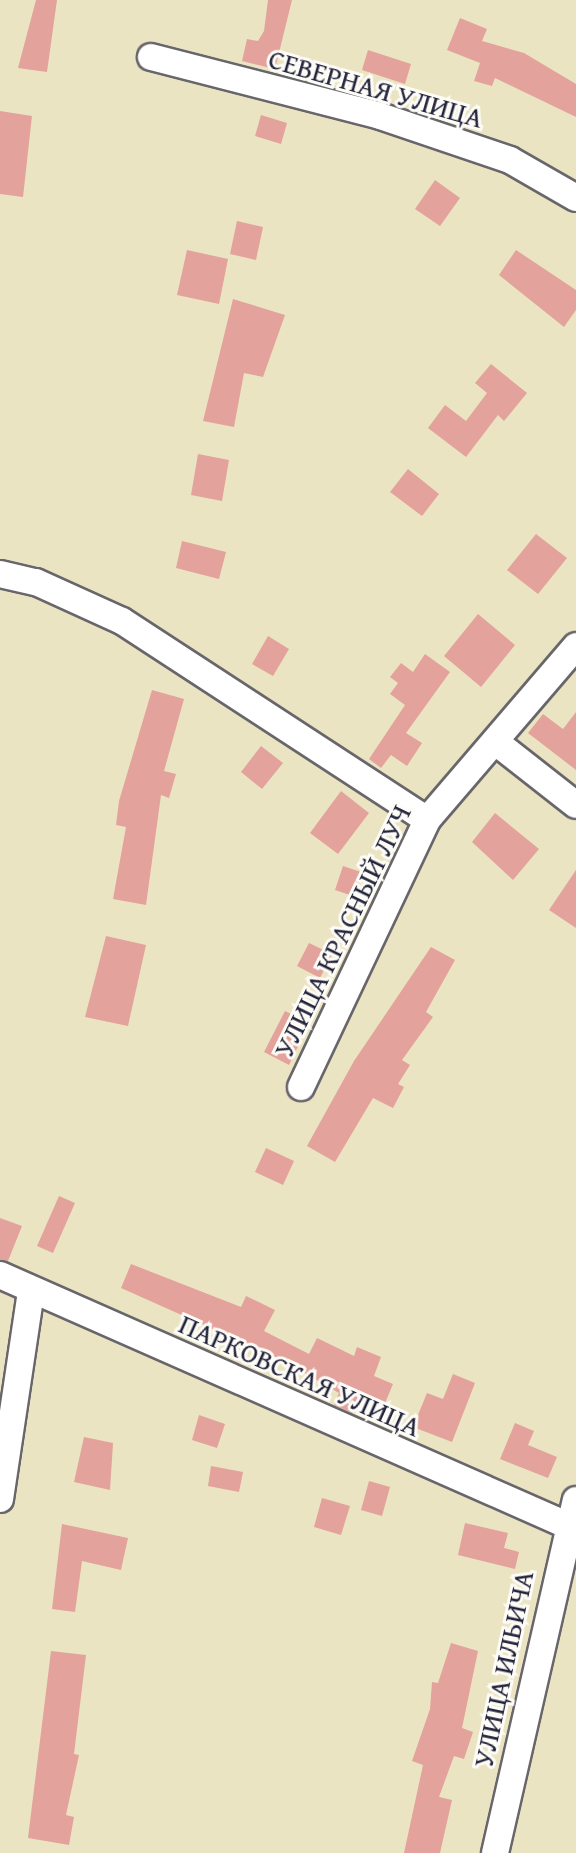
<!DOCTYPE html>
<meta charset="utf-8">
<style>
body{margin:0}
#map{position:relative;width:576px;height:1853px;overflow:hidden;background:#ebe4c3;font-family:"Gentium Book Plus",serif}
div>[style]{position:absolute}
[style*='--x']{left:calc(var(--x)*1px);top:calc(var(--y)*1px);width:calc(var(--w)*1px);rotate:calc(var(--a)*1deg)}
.building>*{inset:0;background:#e3a29c}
.roads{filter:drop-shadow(2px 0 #68666b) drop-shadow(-2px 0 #68666b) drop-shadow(0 2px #68666b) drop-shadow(0 -2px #68666b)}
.minor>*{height:26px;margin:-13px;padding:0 13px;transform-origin:13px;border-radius:13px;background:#fff}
span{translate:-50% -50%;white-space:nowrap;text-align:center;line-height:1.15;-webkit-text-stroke:6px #fdfcf7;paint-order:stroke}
.street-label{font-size:28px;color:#22223b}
</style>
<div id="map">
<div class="building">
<div style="clip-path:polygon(36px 0,57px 0,47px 72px,18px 68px)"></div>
<div style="clip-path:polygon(268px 0,292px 0,275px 69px,242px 61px,247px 39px,258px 41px,264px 31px)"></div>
<div style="clip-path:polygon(460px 18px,487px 29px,482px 41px,524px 53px,576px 84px,576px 117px,495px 78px,492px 86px,474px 81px,480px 63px,447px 50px)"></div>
<div style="clip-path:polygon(368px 50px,411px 64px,405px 84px,362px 70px)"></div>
<div style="clip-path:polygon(0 111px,32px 116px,23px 197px,0 194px)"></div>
<div style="clip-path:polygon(261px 115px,287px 123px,281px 144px,255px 136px)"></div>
<div style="clip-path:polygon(435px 180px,460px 198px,440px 226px,415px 209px)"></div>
<div style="clip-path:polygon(237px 221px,263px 227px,256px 260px,230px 254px)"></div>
<div style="clip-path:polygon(187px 250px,228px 259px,219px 304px,177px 295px)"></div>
<div style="clip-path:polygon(516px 250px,576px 290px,576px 310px,564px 327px,499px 275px)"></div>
<div style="clip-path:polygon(233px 299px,285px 315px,263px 377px,244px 373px,234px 427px,203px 421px)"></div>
<div style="clip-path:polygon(491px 364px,527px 393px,504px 421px,498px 415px,466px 457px,428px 428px,445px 405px,466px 421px,487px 393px,475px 383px)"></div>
<div style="clip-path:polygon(198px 454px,229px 460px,222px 501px,191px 495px)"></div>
<div style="clip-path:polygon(408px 469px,439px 494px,422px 516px,390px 492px)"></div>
<div style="clip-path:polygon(536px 534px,567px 558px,538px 594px,507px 570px)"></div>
<div style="clip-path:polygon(182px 541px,226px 552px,219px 579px,176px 568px)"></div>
<div style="clip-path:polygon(478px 614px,515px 645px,481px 687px,444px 656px)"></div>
<div style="clip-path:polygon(268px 636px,289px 649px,273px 676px,252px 664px)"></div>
<div style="clip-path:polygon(425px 654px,450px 672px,406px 733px,422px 743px,407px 766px,391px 755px,381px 768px,369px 759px,405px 705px,390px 694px,398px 683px,390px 677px,401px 663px,413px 672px)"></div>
<div style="clip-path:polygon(152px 690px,184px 699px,164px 771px,176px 774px,169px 798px,161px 795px,146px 905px,113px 899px,126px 827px,116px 825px,119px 801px)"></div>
<div style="clip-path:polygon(576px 712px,576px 770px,528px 733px,543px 714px,563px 729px)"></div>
<div style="clip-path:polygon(261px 746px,283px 763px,262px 789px,241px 772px)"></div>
<div style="clip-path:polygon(341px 791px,369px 813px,338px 854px,310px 833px)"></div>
<div style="clip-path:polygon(495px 813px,539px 849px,513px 880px,472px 842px)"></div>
<div style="clip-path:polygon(343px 866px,364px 873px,356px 897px,335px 890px)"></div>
<div style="clip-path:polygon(576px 870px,576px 928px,549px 910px)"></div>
<div style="clip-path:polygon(106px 936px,146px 945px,128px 1026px,85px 1017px)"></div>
<div style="clip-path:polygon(309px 943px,332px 954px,320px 978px,297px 966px)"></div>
<div style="clip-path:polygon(431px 947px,455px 960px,426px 1012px,433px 1017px,402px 1060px,410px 1065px,398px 1084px,404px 1087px,393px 1108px,373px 1098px,335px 1162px,307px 1146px,354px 1061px)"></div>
<div style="clip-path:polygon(285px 1011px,309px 1023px,289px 1065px,264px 1052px)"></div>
<div style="clip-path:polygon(266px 1148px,294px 1161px,283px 1185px,255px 1172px)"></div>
<div style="clip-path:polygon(59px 1196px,75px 1203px,53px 1253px,37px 1246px)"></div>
<div style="clip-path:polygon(0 1218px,22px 1226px,8px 1261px,0 1260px)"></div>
<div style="clip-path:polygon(131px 1264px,241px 1307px,246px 1296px,275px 1310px,264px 1331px,309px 1354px,317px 1338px,354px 1356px,357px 1347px,381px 1357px,374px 1376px,393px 1384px,383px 1408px,358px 1398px,352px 1413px,334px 1405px,339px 1393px,282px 1360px,121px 1288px)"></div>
<div style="clip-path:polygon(453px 1374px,475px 1383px,452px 1442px,413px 1427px,427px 1393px,443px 1399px)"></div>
<div style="clip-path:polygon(199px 1415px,225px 1424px,217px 1448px,192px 1440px)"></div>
<div style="clip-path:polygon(515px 1423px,534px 1431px,528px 1445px,557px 1457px,548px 1478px,500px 1459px)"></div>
<div style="clip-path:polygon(84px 1437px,113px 1443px,110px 1490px,74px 1482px)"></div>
<div style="clip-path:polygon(211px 1466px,243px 1472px,239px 1492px,208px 1486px)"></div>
<div style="clip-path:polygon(369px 1481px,390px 1487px,382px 1516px,361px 1510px)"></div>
<div style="clip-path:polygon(322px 1498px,350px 1506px,341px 1535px,314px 1527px)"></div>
<div style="clip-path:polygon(465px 1523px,508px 1533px,504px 1548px,519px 1552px,515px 1569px,458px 1555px)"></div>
<div style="clip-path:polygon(62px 1524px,128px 1538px,121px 1570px,82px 1561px,75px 1612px,52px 1609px)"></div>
<div style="clip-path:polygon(451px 1643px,478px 1651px,462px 1728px,473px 1732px,464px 1759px,454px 1756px,439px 1797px,452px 1800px,440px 1853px,404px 1853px,423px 1765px,412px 1761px,430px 1709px,432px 1682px,438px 1683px)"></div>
<div style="clip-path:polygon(51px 1651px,86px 1655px,74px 1754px,79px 1755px,66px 1815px,74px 1817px,69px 1845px,28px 1838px)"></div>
</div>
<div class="roads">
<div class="minor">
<div style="--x:151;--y:57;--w:236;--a:14.4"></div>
<div style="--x:380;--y:116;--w:137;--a:18.7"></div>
<div style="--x:510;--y:160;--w:76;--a:29.9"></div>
<div style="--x:0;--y:574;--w:37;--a:13"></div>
<div style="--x:36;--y:582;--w:94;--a:24.4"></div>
<div style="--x:122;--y:621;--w:364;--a:33.1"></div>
<div style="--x:497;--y:743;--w:100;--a:38.1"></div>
<div style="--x:301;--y:1087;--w:295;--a:-64.7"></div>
<div style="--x:427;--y:820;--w:229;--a:-49.4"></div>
<div style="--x:0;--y:1275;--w:630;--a:23.8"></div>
<div style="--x:0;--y:1499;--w:209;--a:-81.5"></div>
<div style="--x:495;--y:1853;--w:362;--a:-77.1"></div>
</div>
</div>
<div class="street-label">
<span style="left:376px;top:88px;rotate:16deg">СЕВЕРНАЯ УЛИЦА</span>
<span style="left:342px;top:931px;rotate:-64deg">УЛИЦА КРАСНЫЙ ЛУЧ</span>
<span style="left:300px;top:1375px;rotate:24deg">ПАРКОВСКАЯ УЛИЦА</span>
<span style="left:503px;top:1669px;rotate:-78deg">УЛИЦА ИЛЬИЧА</span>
</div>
</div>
